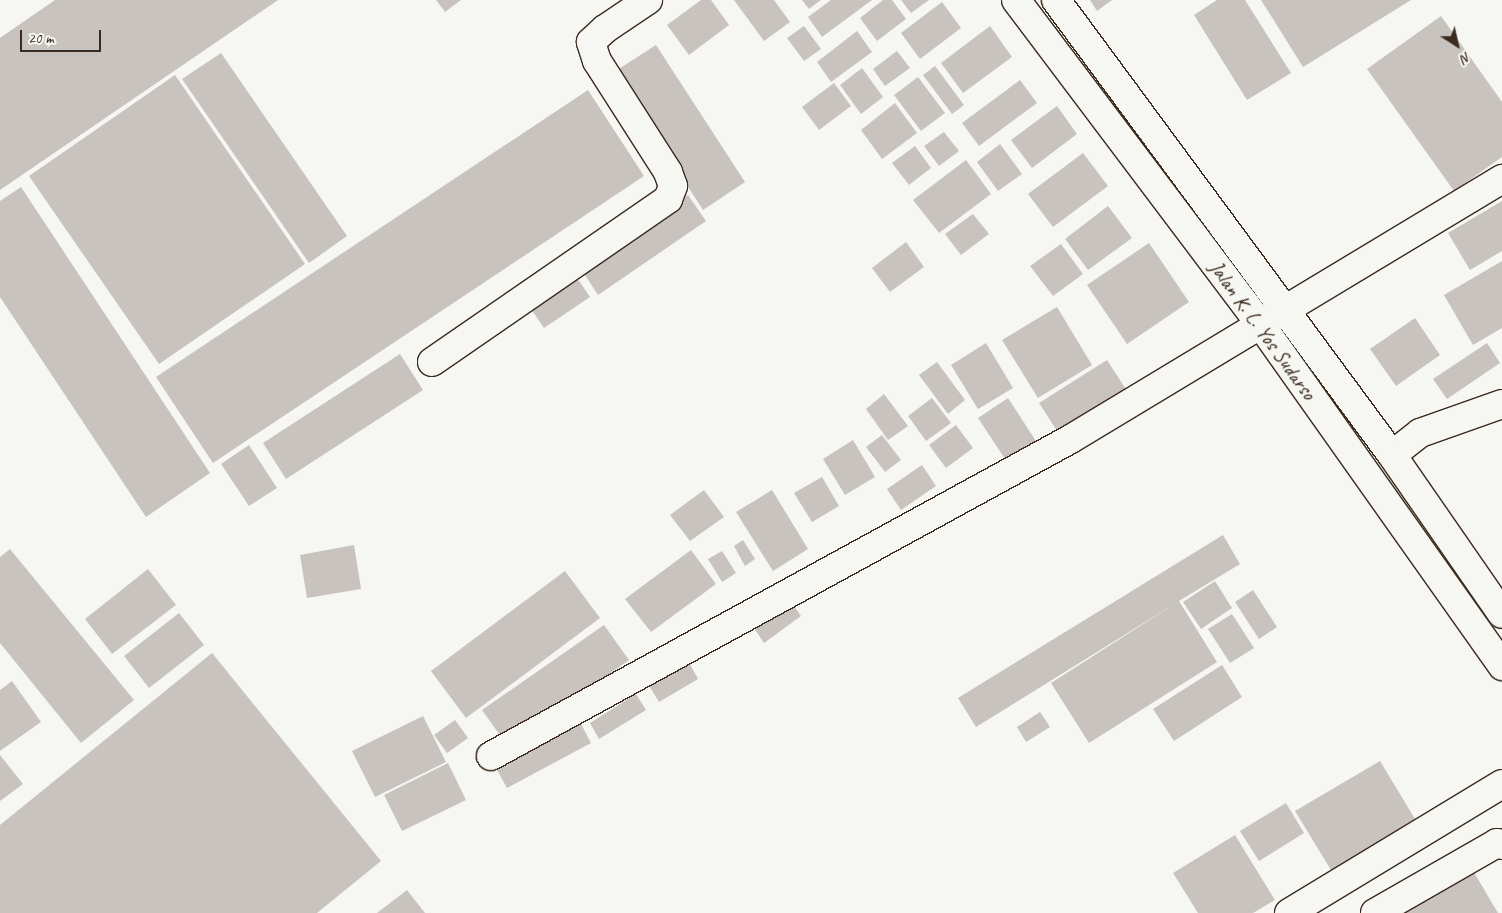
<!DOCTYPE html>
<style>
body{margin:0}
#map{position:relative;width:1502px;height:913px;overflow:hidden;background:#f6f6f2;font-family:Caveat,sans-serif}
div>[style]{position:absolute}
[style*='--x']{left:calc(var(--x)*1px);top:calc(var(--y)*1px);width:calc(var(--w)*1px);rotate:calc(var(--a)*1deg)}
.building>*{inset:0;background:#c8c3be}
.roads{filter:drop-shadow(1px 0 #3b2a1e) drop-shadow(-1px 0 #3b2a1e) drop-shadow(0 1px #3b2a1e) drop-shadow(0 -1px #3b2a1e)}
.minor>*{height:28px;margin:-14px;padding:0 14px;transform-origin:14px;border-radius:14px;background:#f6f6f2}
.highway>*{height:28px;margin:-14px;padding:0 14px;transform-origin:14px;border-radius:14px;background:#f6f6f2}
span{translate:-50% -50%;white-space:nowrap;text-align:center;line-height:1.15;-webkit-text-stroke:4.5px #f6f6f2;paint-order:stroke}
.street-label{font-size:21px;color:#3b2a1e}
.north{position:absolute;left:1432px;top:20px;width:50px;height:50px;-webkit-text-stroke:4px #f6f6f2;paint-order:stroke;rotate:145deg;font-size:14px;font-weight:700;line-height:20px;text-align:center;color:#3b2a1e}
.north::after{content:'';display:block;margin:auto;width:18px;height:22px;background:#3b2a1e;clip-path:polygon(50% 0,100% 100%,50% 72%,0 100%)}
.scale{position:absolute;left:20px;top:30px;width:81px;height:22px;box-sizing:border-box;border:2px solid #3b2a1e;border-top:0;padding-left:6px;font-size:15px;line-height:18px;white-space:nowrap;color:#3b2a1e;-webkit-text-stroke:4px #f6f6f2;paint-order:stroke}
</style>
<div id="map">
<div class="building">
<div style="clip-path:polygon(55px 0,278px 0,0 190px,0 38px)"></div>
<div style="clip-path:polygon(436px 0,461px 0,445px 12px)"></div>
<div style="clip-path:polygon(701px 0,711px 0,729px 25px,689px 55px,667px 25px)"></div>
<div style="clip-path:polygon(734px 0,774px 0,790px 22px,764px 41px)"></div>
<div style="clip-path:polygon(802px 0,821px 0,809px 9px)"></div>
<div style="clip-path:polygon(831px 0,872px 0,822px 37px,808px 17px)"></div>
<div style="clip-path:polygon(883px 0,892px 0,906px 19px,877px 41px,860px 18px)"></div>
<div style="clip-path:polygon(901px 0,929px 0,911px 13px)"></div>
<div style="clip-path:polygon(1090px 0,1112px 0,1097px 11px)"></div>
<div style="clip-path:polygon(1217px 0,1245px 0,1291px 73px,1247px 100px,1194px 15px)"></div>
<div style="clip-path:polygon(1261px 0,1411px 0,1303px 67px)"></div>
<div style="clip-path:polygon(942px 2px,961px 28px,920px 59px,901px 33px)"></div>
<div style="clip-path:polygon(1441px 16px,1502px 102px,1502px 157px,1454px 191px,1367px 69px)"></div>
<div style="clip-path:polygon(804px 26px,821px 49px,804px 61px,787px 38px)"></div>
<div style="clip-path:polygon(990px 26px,1012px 57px,963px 93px,941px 63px)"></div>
<div style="clip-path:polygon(857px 31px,872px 52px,831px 82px,817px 62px)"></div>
<div style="clip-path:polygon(656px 45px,745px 182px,703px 210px,614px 72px)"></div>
<div style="clip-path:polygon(897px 51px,910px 68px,885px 86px,873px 69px)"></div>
<div style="clip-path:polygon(221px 53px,347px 236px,309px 263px,182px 79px)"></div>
<div style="clip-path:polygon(935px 66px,964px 105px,952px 114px,923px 75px)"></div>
<div style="clip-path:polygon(862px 68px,883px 97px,861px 114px,840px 85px)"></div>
<div style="clip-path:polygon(175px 75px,305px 264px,159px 364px,29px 176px)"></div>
<div style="clip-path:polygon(918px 77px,945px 113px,921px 131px,894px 95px)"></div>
<div style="clip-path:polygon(1020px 80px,1037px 103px,979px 146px,962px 123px)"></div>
<div style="clip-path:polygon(834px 83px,851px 106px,819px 130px,802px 107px)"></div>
<div style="clip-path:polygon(588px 90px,644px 176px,213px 463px,156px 377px)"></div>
<div style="clip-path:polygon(895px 103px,917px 133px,882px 159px,861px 130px)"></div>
<div style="clip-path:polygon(1057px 106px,1077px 134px,1032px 168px,1011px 140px)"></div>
<div style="clip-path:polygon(944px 132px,959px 151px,939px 166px,924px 146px)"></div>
<div style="clip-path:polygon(1000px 144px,1022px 174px,998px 191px,977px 162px)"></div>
<div style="clip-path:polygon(915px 146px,931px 168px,909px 185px,892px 163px)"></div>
<div style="clip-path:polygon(1083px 153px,1108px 186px,1053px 227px,1028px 194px)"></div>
<div style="clip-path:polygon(966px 160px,991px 194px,939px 233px,913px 200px)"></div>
<div style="clip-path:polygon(21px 187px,210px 473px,146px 517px,0 297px,0 201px)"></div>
<div style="clip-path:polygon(688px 195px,706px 221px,598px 295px,581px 269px)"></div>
<div style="clip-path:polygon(1502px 201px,1502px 251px,1470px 270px,1448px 233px)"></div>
<div style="clip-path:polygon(1108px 206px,1132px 238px,1088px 270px,1065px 239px)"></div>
<div style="clip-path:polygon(973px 214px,989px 234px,961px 255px,945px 234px)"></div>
<div style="clip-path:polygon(906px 242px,924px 267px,890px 292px,872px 268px)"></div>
<div style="clip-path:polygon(1149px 243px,1189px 302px,1127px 344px,1087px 285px)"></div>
<div style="clip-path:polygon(1061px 244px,1083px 274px,1053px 296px,1030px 266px)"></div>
<div style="clip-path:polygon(1502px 261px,1502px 328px,1473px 345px,1444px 295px)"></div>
<div style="clip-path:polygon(573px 272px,590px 297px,544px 328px,527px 303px)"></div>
<div style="clip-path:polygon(1057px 307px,1092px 365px,1038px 398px,1002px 340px)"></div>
<div style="clip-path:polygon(1415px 318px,1440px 355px,1396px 386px,1370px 349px)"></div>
<div style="clip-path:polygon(986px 343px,1013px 388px,978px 409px,951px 365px)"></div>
<div style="clip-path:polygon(1487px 343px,1500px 363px,1447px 399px,1433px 379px)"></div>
<div style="clip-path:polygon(400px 354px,423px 390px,286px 479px,263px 443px)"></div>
<div style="clip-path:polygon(1107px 360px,1129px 394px,1061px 437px,1039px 403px)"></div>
<div style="clip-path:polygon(937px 362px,965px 400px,948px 414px,919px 375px)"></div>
<div style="clip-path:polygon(884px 394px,908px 426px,888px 440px,866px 409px)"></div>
<div style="clip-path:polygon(932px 398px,951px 423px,926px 441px,908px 416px)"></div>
<div style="clip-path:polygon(1008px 398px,1041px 449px,1011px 468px,978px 418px)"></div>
<div style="clip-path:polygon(956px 425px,973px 448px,946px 468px,929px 445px)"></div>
<div style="clip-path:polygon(882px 435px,901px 460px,885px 472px,866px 447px)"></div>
<div style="clip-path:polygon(853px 440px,875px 477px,845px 495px,823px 459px)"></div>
<div style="clip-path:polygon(249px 445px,277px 488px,249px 506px,221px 464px)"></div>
<div style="clip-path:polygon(922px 465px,936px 486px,901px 510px,887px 489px)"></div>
<div style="clip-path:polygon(822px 477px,839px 506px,812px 522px,794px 493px)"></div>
<div style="clip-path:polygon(704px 490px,724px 517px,690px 541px,670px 515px)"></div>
<div style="clip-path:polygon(772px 490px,808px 549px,773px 571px,736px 512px)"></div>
<div style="clip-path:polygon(1223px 535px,1240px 564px,1179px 601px,1217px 662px,1089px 743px,1051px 683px,1176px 603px,976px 727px,958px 698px)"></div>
<div style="clip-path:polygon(743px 540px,755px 559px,745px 566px,734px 546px)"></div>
<div style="clip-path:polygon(354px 545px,361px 589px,307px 598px,300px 555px)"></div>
<div style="clip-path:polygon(10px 549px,134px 700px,81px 743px,0 643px,0 557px)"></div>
<div style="clip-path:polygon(691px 550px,716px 584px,651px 632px,625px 599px)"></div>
<div style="clip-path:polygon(722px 551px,736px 573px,722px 582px,708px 559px)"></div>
<div style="clip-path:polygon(148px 569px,176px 605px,112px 654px,85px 619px)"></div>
<div style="clip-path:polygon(565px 571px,600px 618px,466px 718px,431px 671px)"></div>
<div style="clip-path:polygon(1215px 581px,1232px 608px,1201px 629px,1183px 602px)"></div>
<div style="clip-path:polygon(1253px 590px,1277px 627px,1259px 639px,1235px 602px)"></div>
<div style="clip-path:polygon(789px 599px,801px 616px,764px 643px,752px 625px)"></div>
<div style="clip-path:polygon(179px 613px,204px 645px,149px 688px,124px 656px)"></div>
<div style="clip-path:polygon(1232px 614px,1254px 648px,1230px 663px,1208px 629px)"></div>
<div style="clip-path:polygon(604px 625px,629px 660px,507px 745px,482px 710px)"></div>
<div style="clip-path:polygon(212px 653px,381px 861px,317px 913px,0 913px,0 825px)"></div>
<div style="clip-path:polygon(687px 659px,698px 679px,659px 702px,648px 684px)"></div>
<div style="clip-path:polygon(1222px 665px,1242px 697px,1174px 741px,1153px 709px)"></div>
<div style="clip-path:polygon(12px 681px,41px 722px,0 751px,0 690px)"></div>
<div style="clip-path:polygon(636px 694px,646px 710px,599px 739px,590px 723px)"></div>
<div style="clip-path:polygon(1040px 712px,1050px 727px,1026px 742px,1017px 727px)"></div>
<div style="clip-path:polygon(423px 716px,446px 762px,375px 797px,352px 751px)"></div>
<div style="clip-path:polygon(455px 720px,468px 738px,447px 753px,434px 735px)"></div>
<div style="clip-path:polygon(581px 724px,591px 743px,507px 788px,497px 770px)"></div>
<div style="clip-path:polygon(0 755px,23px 784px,0 801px)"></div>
<div style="clip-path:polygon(1380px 761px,1415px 819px,1331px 870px,1295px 811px)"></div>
<div style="clip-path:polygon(448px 763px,466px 800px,402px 831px,384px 795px)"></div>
<div style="clip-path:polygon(1286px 803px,1304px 833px,1259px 861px,1240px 831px)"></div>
<div style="clip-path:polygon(1235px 835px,1275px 900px,1253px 913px,1198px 913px,1173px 873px)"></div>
<div style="clip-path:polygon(1472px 869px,1498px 913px,1399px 913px)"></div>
<div style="clip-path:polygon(407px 890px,425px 913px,377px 913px)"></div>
</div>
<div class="roads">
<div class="minor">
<div style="--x:432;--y:362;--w:287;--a:-34.6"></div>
<div style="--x:668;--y:199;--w:14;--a:-69"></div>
<div style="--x:673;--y:186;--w:15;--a:-110"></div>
<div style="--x:668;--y:172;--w:132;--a:-122.6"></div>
<div style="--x:597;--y:61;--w:20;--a:-108"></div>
<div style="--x:591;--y:42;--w:19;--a:-43"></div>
<div style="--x:605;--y:29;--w:52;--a:-34"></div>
<div style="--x:1392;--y:455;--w:36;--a:-38"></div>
<div style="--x:1420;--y:433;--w:87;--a:-19.5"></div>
<div style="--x:491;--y:756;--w:659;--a:-28.67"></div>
<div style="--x:1069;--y:440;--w:506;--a:-31.08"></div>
<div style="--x:1289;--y:913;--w:249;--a:-31.2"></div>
<div style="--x:1375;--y:913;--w:141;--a:-29.8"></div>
<div style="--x:1497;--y:843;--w:5;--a:22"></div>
</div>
<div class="highway">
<div style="--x:1016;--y:0;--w:407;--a:53"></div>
<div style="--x:1261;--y:325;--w:418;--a:54.7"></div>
<div style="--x:1056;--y:0;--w:566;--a:53.56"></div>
<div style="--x:1392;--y:455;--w:193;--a:55.3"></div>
</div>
</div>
<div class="street-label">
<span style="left:1263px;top:330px;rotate:54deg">Jalan K. L. Yos Sudarso</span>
</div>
<div class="north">N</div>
<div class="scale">20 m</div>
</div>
